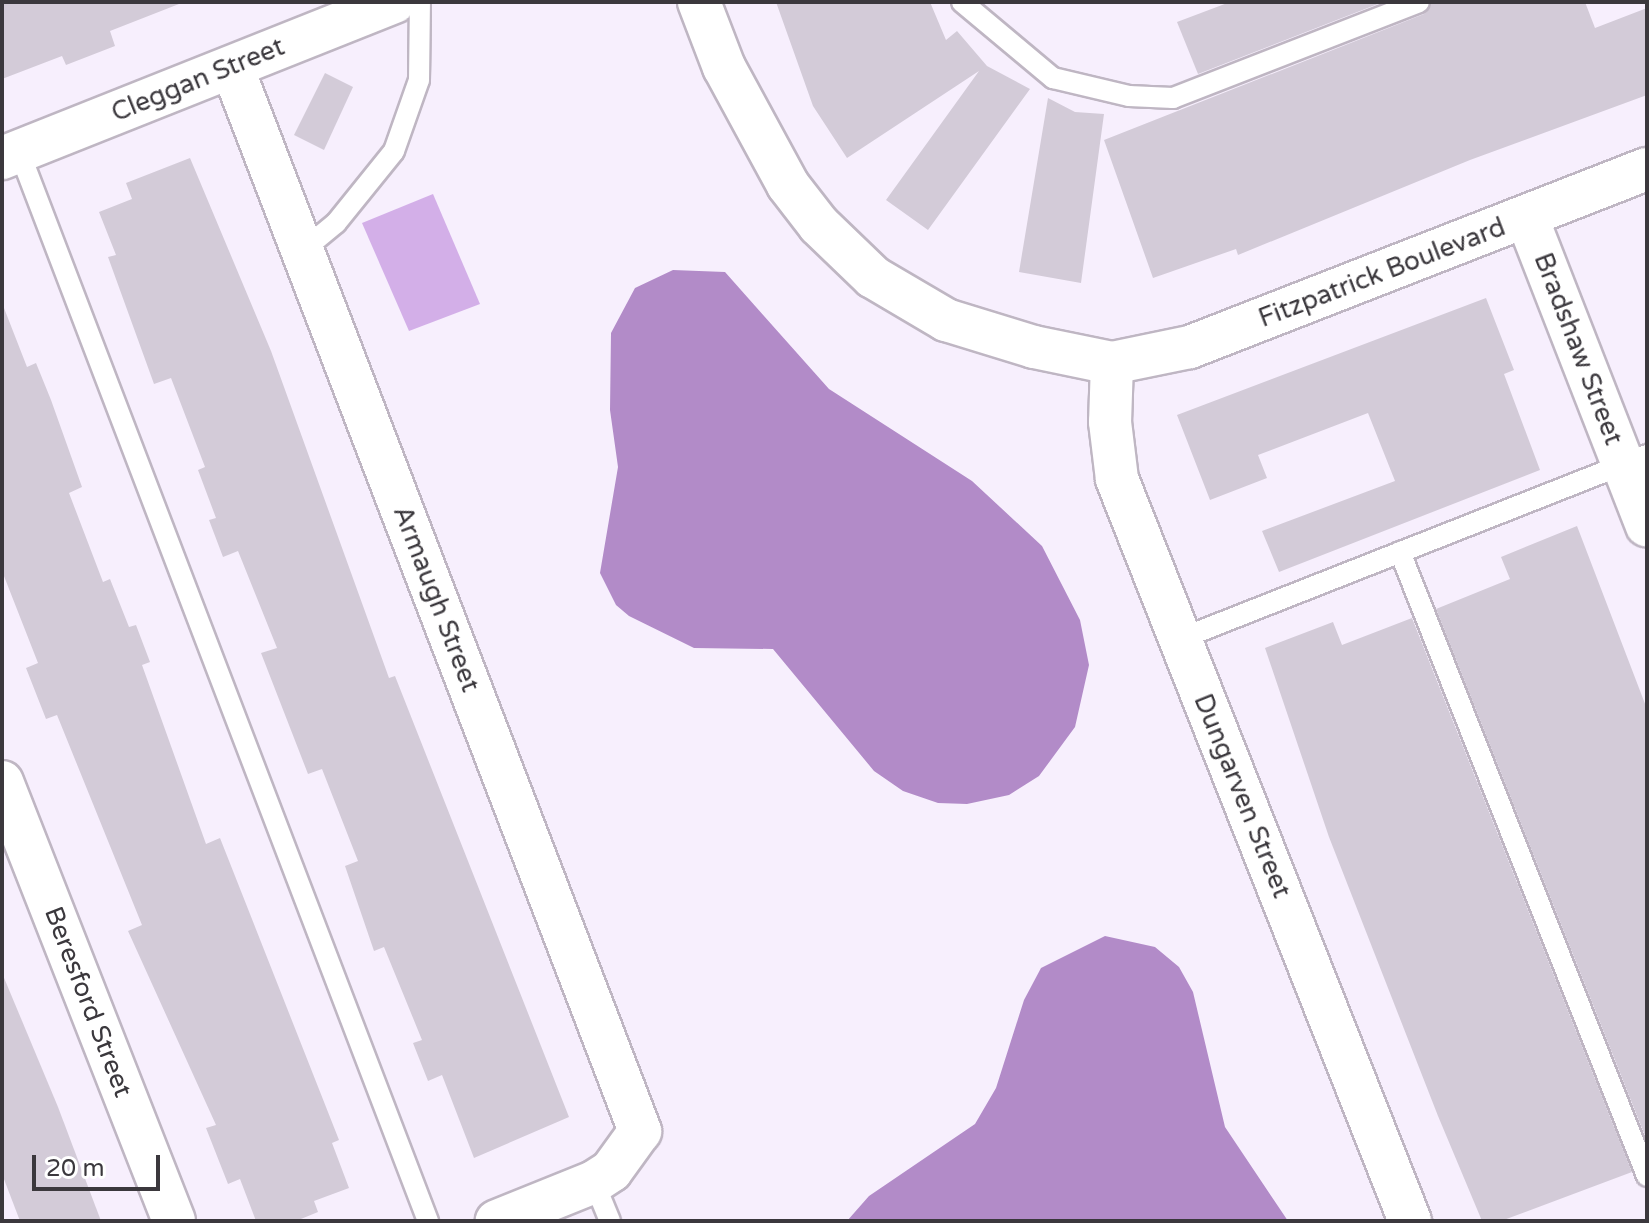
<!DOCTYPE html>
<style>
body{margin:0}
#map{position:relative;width:1649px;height:1223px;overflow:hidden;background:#f7effd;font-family:"Varela Round",sans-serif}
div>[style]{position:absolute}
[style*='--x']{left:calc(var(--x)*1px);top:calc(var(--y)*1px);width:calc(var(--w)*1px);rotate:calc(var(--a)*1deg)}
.green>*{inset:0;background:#d3afe8}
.water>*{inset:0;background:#b28bc8}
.building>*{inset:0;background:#d3cbd8}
.roads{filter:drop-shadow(2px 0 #bfb6c3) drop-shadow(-2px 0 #bfb6c3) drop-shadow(0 2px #bfb6c3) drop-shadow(0 -2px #bfb6c3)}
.service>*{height:20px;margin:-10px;padding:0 10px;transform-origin:10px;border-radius:10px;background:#fff}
.minor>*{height:42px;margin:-21px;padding:0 21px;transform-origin:21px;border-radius:21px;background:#fff}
span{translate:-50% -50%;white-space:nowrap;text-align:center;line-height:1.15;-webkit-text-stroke:6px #fff;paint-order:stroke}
.street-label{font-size:26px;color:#3b383d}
.frame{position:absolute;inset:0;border:4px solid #3b383d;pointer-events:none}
.scale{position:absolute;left:32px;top:1155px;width:128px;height:36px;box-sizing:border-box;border:4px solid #3b383d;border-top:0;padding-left:10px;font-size:24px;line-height:28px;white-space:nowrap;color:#3b383d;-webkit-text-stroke:6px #fff;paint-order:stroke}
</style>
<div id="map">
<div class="green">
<div style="clip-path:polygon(433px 194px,480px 304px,409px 331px,362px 223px)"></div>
</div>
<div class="water">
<div style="clip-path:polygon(673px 270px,725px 272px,829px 389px,972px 481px,1042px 546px,1080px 620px,1089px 665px,1075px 727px,1039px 776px,1009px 795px,967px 804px,938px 803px,903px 791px,874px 771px,773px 649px,694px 648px,629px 616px,616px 605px,600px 573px,618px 467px,610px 410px,611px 333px,635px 288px)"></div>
<div style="clip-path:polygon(1105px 936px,1155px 947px,1179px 967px,1193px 992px,1225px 1127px,1288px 1221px,847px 1221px,869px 1196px,975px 1124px,996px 1088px,1024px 1000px,1041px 968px)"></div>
</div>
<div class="building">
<div style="clip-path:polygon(2px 2px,178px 2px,179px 4px,110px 31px,115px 46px,66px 65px,62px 56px,2px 79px)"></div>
<div style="clip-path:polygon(776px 2px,930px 2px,946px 40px,957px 31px,987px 66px,1030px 89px,928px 230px,886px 200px,979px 71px,847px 158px,813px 106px)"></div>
<div style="clip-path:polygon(1230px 2px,1383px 2px,1198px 74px,1177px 22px)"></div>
<div style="clip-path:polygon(1432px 2px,1585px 2px,1595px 28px,1647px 8px,1647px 95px,1470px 160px,1238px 255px,1236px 249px,1153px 278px,1104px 140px,1424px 14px)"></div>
<div style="clip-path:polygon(325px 73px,353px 87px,324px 150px,294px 135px)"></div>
<div style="clip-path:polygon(1048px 98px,1075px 112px,1104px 114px,1081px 283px,1019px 272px)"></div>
<div style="clip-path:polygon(190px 158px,271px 351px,389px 678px,395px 676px,569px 1117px,474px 1158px,442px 1075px,428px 1081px,413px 1043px,422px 1040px,384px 947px,374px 951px,345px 866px,358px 861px,322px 769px,308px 774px,261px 653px,277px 648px,238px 551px,223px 557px,209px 520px,216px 518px,198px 470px,205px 467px,171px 378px,154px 384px,108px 257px,116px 255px,99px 212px,132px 199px,126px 183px)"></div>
<div style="clip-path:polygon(1486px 298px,1514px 370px,1504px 374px,1540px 470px,1279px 572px,1262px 531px,1395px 481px,1368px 413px,1258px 455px,1267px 478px,1210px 500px,1177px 415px)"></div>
<div style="clip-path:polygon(4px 308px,27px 367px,36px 363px,51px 400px,82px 487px,69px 493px,103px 582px,110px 579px,129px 627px,136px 625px,150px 662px,142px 665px,206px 844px,220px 838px,339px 1140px,332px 1143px,349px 1188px,314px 1201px,318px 1212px,296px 1221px,256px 1221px,240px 1179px,228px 1184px,206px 1128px,216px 1125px,128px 931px,142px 925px,57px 715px,46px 719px,26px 668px,38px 663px,2px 571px)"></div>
<div style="clip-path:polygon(1577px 526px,1647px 709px,1647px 1141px,1436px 609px,1510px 579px,1501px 557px)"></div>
<div style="clip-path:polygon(1412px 618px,1632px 1172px,1501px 1221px,1482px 1221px,1438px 1116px,1329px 837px,1265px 648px,1333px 622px,1342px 645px)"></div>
<div style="clip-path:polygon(2px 973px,58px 1107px,101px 1221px,20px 1221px,2px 1174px)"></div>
</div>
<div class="roads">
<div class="service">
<div style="--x:962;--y:2;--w:119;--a:39.9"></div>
<div style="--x:1053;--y:78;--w:78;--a:13.3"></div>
<div style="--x:1129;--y:96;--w:44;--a:2.6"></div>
<div style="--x:1173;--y:98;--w:264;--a:-21.3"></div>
<div style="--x:19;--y:151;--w:1146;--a:69.08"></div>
<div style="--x:302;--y:251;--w:44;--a:-39.5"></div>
<div style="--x:336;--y:223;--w:92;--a:-51.1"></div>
<div style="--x:394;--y:151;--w:75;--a:-70.6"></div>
<div style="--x:419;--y:80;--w:78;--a:-89.3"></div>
<div style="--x:1400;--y:552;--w:671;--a:68.4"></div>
<div style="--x:1180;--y:639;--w:502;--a:-21.5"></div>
<div style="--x:594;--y:1182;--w:42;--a:67.7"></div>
</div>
<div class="minor">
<div style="--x:699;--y:2;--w:70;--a:69"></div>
<div style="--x:724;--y:67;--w:134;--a:61.5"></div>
<div style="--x:788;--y:185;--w:51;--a:52.2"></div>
<div style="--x:819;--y:225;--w:75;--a:43.9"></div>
<div style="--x:873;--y:277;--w:85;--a:30.5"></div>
<div style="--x:946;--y:320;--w:92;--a:17.1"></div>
<div style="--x:1034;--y:347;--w:80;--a:11.6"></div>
<div style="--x:1112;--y:363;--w:80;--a:-11.6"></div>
<div style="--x:1190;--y:347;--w:490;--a:-21.3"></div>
<div style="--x:232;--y:67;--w:1140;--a:69.02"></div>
<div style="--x:640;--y:1131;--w:49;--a:125.9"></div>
<div style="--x:611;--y:1171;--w:20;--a:147"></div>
<div style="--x:594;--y:1182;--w:105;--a:158.1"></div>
<div style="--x:2;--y:158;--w:422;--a:-21.7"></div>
<div style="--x:1527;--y:218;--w:330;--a:68.7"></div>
<div style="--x:1112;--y:363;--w:59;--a:91.9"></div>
<div style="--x:1110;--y:422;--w:57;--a:83"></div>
<div style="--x:1117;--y:479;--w:798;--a:68.45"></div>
<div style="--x:2;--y:782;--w:471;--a:68.6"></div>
</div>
</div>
<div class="street-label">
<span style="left:198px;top:80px;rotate:-22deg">Cleggan Street</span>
<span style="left:1382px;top:273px;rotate:-21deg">Fitzpatrick Boulevard</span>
<span style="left:1578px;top:349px;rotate:69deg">Bradshaw Street</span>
<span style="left:436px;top:599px;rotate:69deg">Armaugh Street</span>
<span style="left:1242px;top:796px;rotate:68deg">Dungarven Street</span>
<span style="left:88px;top:1002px;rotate:69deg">Beresford Street</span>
</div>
<div class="frame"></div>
<div class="scale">20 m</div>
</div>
